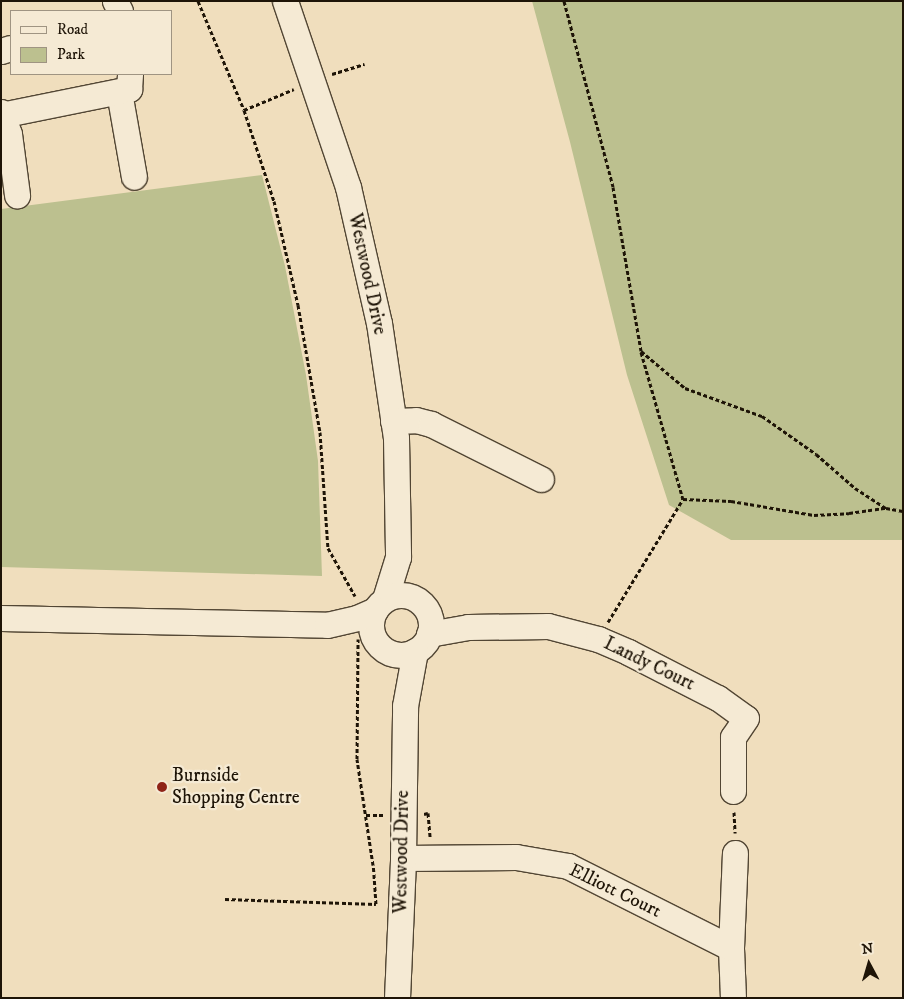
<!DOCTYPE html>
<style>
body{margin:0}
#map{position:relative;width:904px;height:999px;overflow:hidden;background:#f0debd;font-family:"IM FELL DW Pica",serif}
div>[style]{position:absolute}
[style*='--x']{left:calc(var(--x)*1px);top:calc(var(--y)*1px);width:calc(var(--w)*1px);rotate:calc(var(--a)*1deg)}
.green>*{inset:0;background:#bcc08f}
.path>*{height:3px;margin-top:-1.5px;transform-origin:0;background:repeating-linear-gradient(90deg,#1e1407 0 4px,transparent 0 6.5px)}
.roads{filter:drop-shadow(1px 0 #524634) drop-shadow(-1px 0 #524634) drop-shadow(0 1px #524634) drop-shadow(0 -1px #524634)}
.minor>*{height:25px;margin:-12.5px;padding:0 12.5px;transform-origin:12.5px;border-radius:12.5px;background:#f5ead4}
.minor>.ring{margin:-12.5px;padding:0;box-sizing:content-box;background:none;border:25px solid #f5ead4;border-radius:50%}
.dots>*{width:14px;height:14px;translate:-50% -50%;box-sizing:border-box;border:2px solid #f5ead4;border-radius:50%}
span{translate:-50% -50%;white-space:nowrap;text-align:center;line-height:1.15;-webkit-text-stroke:4.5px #f5ead4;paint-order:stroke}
.street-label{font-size:19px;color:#1e1407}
.poi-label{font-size:19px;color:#1e1407}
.left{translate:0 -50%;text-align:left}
.frame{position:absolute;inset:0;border:2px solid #1e1407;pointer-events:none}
.legend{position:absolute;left:10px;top:10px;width:162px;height:65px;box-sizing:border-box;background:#f5ead4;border:1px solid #9f9482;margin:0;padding:6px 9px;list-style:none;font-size:15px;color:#1e1407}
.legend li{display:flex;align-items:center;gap:10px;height:25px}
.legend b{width:25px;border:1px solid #9f9482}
.north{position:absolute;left:844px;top:939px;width:50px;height:50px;-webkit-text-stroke:4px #f5ead4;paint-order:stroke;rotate:354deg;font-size:14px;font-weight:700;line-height:20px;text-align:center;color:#1e1407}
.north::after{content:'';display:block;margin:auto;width:18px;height:22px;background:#1e1407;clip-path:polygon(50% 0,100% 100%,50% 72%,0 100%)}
</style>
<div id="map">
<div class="green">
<div style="clip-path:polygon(532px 1px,903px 1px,903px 540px,731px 540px,669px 505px,627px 375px,570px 142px)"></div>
<div style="clip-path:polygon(262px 175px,285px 266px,306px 375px,318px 461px,322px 576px,1px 567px,1px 209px)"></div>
</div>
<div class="path">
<div style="--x:198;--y:1;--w:118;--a:67.1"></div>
<div style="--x:244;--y:110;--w:96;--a:71.8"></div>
<div style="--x:274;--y:201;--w:107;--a:77"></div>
<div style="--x:298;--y:305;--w:129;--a:80.2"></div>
<div style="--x:320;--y:432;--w:116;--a:86.1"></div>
<div style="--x:328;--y:548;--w:55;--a:60.6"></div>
<div style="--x:564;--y:1;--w:192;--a:75.2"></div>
<div style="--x:613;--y:187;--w:166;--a:80.3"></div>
<div style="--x:641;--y:351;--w:57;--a:40.1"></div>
<div style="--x:685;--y:388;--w:82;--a:20"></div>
<div style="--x:762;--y:416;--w:66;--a:35.1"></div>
<div style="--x:816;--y:454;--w:52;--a:41.1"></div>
<div style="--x:855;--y:488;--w:37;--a:33"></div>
<div style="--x:886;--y:508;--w:17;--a:10"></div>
<div style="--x:332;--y:74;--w:34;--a:-17"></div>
<div style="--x:244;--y:110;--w:54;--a:-22.8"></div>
<div style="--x:641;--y:352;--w:153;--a:74.1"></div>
<div style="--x:683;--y:499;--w:48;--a:2.4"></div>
<div style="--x:731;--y:501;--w:84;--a:9.6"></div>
<div style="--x:814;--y:515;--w:35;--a:-3"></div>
<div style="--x:849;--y:513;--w:37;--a:-8"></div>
<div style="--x:608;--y:622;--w:144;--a:-58.6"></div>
<div style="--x:734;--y:812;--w:21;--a:87"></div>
<div style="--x:424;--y:814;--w:4;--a:-14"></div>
<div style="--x:428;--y:813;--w:25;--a:85"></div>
<div style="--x:366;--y:815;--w:17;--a:0"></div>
<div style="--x:225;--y:899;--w:151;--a:1.9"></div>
<div style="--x:376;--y:904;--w:39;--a:-94"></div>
<div style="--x:373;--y:865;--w:107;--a:-98.6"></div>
<div style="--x:357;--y:759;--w:120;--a:-89.5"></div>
</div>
<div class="roads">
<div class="minor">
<div style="--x:115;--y:1;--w:11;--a:63"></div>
<div style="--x:285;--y:1;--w:196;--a:71.3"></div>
<div style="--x:348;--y:187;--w:139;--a:77.2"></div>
<div style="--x:379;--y:323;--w:116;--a:81.6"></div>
<div style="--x:396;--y:438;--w:119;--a:89"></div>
<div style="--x:398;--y:557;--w:44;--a:107.2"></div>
<div style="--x:1;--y:51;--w:10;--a:-17"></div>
<div style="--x:119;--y:92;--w:86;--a:80"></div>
<div style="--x:1;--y:112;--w:23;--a:70"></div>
<div style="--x:9;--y:134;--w:62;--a:82.5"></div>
<div style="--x:1;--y:115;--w:131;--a:-11.5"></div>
<div style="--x:129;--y:89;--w:15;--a:-86"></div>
<div style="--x:393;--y:421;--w:23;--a:-2"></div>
<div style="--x:416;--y:420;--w:16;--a:15"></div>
<div style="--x:431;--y:424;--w:123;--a:26.6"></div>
<div class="ring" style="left:371px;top:595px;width:35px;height:35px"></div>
<div style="--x:1;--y:618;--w:326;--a:1.2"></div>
<div style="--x:327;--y:625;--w:31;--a:-13"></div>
<div style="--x:357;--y:618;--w:20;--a:-24"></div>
<div style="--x:429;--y:634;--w:40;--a:-10"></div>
<div style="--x:468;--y:627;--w:80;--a:-0.7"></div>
<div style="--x:548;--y:626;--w:52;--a:14.6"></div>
<div style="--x:598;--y:639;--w:33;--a:23"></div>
<div style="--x:628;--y:652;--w:101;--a:27.1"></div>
<div style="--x:718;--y:698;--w:34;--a:36"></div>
<div style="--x:746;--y:718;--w:23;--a:124"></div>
<div style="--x:733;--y:737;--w:54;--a:90"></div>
<div style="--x:403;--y:858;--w:113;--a:-0.5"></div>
<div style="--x:516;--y:857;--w:53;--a:9.8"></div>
<div style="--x:568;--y:866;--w:182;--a:26.7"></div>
<div style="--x:397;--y:998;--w:140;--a:-87.5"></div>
<div style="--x:403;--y:858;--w:152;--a:-89.2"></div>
<div style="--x:405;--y:706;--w:56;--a:-79.7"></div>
<div style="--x:733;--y:998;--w:50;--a:-92.3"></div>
<div style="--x:731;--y:948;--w:95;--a:-87.6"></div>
</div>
</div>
<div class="dots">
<div style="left:162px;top:787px;background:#8f2418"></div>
</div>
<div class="street-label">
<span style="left:367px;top:274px;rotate:78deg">Westwood Drive</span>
<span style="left:649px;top:664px;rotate:26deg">Landy Court</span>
<span style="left:402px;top:852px;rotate:-89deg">Westwood Drive</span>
<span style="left:615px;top:891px;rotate:26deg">Elliott Court</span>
</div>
<div class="poi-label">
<span class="left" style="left:172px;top:787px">Burnside<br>Shopping Centre</span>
</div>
<div class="frame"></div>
<ul class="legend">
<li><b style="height:6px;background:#f5ead4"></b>Road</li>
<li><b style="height:14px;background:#bcc08f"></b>Park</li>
</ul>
<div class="north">N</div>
</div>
